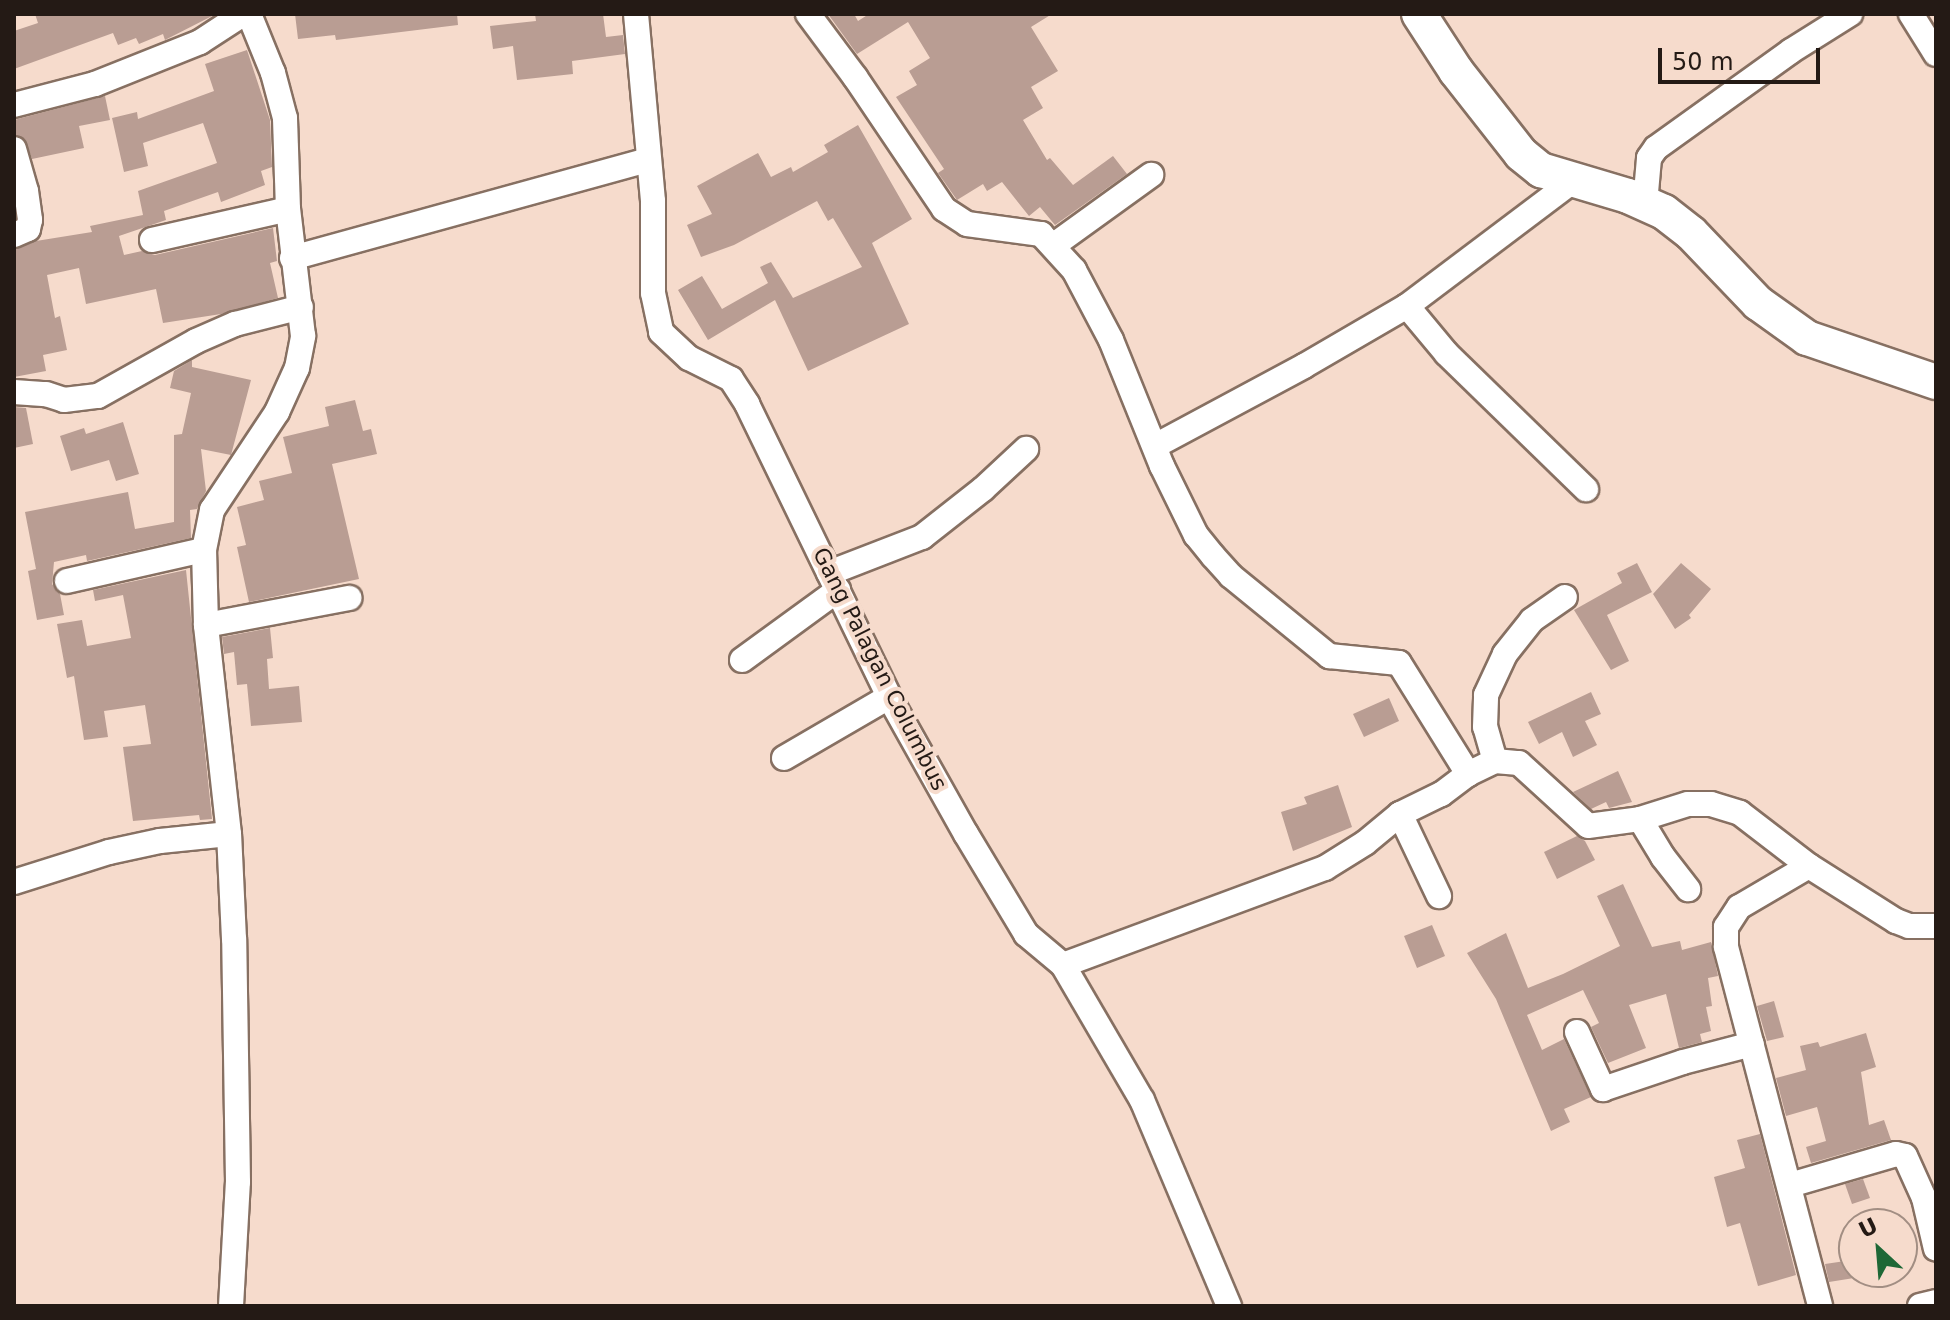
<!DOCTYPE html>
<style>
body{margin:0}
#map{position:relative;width:1950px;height:1320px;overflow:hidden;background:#f6dbcc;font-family:"DejaVu Sans",sans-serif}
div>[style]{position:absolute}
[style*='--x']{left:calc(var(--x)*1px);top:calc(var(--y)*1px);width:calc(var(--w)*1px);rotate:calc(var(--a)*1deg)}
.building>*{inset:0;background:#b99d93}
.roads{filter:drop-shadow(2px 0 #877062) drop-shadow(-2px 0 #877062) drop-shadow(0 2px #877062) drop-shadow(0 -2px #877062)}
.minor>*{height:24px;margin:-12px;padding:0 12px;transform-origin:12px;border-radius:12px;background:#fff}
.secondary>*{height:34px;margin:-17px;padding:0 17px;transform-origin:17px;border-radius:17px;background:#fff}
span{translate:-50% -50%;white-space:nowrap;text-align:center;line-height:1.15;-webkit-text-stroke:8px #f6dbcc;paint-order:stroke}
.street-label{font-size:22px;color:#241a15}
.frame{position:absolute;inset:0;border:16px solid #241a15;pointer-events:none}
.north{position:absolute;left:1838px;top:1208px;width:80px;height:80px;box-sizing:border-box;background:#f6dbcc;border:2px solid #a28e83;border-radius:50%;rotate:334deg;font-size:22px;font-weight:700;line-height:32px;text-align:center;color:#241a15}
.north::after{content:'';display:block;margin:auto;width:28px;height:36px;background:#1e6836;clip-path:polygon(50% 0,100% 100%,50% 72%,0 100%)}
.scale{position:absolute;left:1658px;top:48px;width:162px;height:36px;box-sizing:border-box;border:4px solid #241a15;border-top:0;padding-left:10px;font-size:24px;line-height:28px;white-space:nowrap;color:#241a15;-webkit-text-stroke:6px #f6dbcc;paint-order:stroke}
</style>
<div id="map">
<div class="building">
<div style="clip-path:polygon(35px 14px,216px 14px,165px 40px,163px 34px,139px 44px,136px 38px,118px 45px,113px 33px,14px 69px,14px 31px,38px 23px)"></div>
<div style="clip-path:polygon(295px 14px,457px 14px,458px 25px,336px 40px,335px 35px,298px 39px)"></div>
<div style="clip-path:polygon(535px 14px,603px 14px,606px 37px,623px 35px,625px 54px,572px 61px,573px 74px,517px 80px,513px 46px,493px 49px,490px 26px,536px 21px)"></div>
<div style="clip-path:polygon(828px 14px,854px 14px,858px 21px,869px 14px,1052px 14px,1031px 27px,1058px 71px,1031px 87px,1043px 108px,1023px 120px,1047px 160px,1050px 158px,1073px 185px,1113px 156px,1127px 174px,1055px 225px,1040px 207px,1029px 216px,1002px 182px,987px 191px,983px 184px,957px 200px,938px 173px,944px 169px,896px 97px,917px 85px,909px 71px,930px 58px,908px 22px,857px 54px)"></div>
<div style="clip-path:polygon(247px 50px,270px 120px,272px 167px,261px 171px,265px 185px,221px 202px,218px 192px,164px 211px,166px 220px,119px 236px,124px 255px,142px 251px,155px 255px,273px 228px,277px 261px,270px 263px,278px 298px,221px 314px,163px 323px,156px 289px,86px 304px,79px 268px,47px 275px,55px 318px,60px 316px,67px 350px,43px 355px,46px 371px,14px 377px,14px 250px,36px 241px,92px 232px,90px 226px,143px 215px,138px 191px,217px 163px,203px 123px,143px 143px,148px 166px,124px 172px,112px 118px,137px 112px,138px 119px,214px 91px,205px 64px)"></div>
<div style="clip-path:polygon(105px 96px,110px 120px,79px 126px,84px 148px,32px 159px,25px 139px,14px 134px,14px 120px)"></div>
<div style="clip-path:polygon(858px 125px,912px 219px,872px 243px,909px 324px,808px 371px,775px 300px,708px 340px,678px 290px,702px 276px,722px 309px,768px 283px,760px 267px,771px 262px,793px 298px,862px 267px,833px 218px,828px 221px,817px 201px,734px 245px,701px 257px,687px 225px,712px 214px,697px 186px,758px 153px,771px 177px,791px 167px,793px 172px,828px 152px,824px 145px)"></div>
<div style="clip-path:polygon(192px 360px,192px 367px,251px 380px,231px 455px,201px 449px,206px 491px,197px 509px,190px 510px,191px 538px,87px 561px,86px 555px,54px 562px,52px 584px,60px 594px,64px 615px,37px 620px,28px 571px,36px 569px,25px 512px,128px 492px,135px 529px,174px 522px,174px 435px,182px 434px,191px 393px,170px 388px,174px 371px)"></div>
<div style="clip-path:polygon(355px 400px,363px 431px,371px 429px,377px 454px,332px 464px,359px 579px,249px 602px,237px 547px,246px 545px,237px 507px,264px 500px,259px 481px,292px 473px,283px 437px,329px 426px,325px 407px)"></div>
<div style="clip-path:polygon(14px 407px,26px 408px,33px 444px,14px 448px)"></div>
<div style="clip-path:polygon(123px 422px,139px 474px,116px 481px,109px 460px,71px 471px,60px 436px,84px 428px,86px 434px)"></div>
<div style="clip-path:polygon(1637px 563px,1652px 592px,1607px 615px,1629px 661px,1611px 670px,1574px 610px,1622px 583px,1617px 573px)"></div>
<div style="clip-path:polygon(1681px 563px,1711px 589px,1689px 615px,1691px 618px,1675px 629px,1653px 594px)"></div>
<div style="clip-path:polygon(186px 570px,212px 819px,200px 820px,199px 815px,133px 821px,123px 747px,151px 744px,145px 705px,104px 711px,108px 737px,84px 740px,74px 676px,67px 678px,57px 624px,82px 620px,87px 646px,131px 638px,123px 595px,95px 601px,93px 590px)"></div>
<div style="clip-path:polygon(270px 628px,273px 658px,267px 659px,269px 689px,299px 686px,302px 722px,251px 726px,247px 684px,237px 685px,234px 652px,224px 654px,222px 637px)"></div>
<div style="clip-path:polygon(1591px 692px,1601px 714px,1585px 721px,1597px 745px,1573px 757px,1562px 732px,1539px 744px,1528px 722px)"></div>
<div style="clip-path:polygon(1389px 698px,1399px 721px,1364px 737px,1353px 714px)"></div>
<div style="clip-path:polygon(1618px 771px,1632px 802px,1609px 808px,1606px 802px,1591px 809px,1573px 792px)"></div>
<div style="clip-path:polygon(1338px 785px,1352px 827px,1293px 851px,1281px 812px,1307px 804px,1304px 797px)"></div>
<div style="clip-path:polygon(1577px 836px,1585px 841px,1595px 860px,1557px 879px,1544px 852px)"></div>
<div style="clip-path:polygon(1623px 884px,1652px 947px,1680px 941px,1682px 950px,1711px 942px,1718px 976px,1708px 978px,1712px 1006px,1706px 1007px,1711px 1031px,1700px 1034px,1702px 1042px,1679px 1048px,1666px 994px,1629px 1005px,1646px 1048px,1608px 1063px,1591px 1027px,1599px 1023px,1583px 990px,1527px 1015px,1542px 1050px,1564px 1039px,1591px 1097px,1564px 1109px,1570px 1122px,1551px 1131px,1496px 999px,1467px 953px,1506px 933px,1528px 988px,1563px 974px,1620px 946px,1597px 896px)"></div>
<div style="clip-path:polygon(1432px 925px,1445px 956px,1417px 968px,1404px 936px)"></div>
<div style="clip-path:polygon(1774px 1001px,1784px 1037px,1767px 1041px,1757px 1006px)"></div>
<div style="clip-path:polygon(1866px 1033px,1876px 1067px,1861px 1072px,1869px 1125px,1884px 1120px,1891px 1140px,1811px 1163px,1806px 1147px,1826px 1141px,1817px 1107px,1786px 1116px,1776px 1078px,1806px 1070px,1800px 1046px,1818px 1042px,1820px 1047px)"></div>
<div style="clip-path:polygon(1760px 1134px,1796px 1275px,1758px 1286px,1740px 1223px,1727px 1227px,1714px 1177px,1745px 1168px,1737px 1140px)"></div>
<div style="clip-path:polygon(1863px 1179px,1870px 1198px,1852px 1204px,1845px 1184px)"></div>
<div style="clip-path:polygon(1852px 1260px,1854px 1278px,1829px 1282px,1825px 1264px)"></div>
</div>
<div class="roads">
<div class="minor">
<div style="--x:636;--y:14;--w:188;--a:84.8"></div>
<div style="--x:653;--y:201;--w:92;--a:90"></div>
<div style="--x:653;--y:293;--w:40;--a:78"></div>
<div style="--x:661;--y:332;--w:38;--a:43"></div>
<div style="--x:689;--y:358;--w:47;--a:26.6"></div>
<div style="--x:731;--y:379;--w:30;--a:57"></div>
<div style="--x:747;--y:404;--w:326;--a:64.1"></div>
<div style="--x:889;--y:697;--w:157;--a:60.7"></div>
<div style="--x:966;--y:834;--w:117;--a:59"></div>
<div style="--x:1026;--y:934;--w:48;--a:40"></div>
<div style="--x:1063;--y:965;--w:156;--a:59.7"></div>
<div style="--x:1142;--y:1100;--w:224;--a:67.1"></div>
<div style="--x:808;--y:14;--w:79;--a:53.3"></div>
<div style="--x:855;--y:77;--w:159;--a:56"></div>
<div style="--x:944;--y:209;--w:27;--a:33"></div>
<div style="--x:967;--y:224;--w:75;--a:7.7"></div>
<div style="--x:1041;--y:234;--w:49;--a:47.5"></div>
<div style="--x:1074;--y:270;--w:79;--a:62.1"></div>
<div style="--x:1111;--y:340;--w:136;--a:68"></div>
<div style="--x:1162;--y:466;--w:77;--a:63.8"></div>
<div style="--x:1196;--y:535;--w:27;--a:51"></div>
<div style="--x:1213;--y:556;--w:27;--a:48"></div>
<div style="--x:1231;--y:576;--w:127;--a:39.2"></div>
<div style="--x:1329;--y:656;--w:70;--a:5.7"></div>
<div style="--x:1399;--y:663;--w:131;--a:58.1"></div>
<div style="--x:1468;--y:774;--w:34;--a:143"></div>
<div style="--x:1441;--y:794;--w:46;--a:154"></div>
<div style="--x:1400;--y:814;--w:45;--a:140.4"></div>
<div style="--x:1365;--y:843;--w:47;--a:148"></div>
<div style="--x:1325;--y:868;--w:279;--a:159.7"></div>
<div style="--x:1911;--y:14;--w:47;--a:58"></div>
<div style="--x:14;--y:105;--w:84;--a:-14.5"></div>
<div style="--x:95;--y:84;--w:113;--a:-21.8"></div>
<div style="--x:200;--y:42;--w:51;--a:-33.1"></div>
<div style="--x:14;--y:149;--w:44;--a:74.1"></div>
<div style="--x:26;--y:191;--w:29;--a:82"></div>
<div style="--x:30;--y:220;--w:9;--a:103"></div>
<div style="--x:28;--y:229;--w:15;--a:157"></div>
<div style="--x:1645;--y:204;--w:46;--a:-85"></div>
<div style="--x:1649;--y:158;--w:12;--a:-55"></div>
<div style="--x:1656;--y:148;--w:166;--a:-35.7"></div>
<div style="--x:1791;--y:51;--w:70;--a:-32.1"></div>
<div style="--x:152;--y:240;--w:139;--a:-12.8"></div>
<div style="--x:1054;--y:245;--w:120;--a:-35.8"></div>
<div style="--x:292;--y:258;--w:369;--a:-15.4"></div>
<div style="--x:1407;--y:306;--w:62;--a:50.2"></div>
<div style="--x:1447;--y:354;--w:194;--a:44.2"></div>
<div style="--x:14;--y:392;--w:32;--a:4"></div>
<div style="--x:46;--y:394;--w:19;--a:18"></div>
<div style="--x:64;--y:400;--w:34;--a:-7"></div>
<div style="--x:98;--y:396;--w:112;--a:-29.3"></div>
<div style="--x:196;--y:341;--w:43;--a:-23.6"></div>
<div style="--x:235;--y:324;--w:68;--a:-14.4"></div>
<div style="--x:1155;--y:446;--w:169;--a:-28.2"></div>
<div style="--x:1304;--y:366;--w:119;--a:-30.2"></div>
<div style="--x:1407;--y:306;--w:209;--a:-37"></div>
<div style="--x:829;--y:573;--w:100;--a:-21.2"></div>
<div style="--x:922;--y:537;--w:78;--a:-38.2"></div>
<div style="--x:983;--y:489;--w:59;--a:-42.9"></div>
<div style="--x:67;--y:581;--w:140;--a:-12.8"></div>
<div style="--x:206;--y:625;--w:146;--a:-10.7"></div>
<div style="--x:742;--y:660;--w:119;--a:-36.1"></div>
<div style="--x:784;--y:758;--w:121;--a:-30.2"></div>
<div style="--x:1495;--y:761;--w:35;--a:-106"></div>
<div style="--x:1485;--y:727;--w:32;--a:-88"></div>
<div style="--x:1486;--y:695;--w:45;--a:-65.1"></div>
<div style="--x:1505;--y:654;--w:43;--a:-51.5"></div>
<div style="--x:1532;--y:620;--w:40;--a:-34.9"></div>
<div style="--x:1468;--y:774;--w:30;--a:-26"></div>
<div style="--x:1495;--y:761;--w:24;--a:5"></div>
<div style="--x:1519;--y:763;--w:93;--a:42.4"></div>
<div style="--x:1588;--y:826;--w:52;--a:-7.7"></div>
<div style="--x:1640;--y:819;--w:50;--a:-17.4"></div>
<div style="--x:1688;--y:804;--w:23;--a:0"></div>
<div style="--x:1711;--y:804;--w:30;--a:17"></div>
<div style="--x:1740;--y:813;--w:87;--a:37.5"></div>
<div style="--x:1809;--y:866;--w:103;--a:32.3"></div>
<div style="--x:1896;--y:921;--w:14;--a:21"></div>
<div style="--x:1909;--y:926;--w:27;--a:0"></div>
<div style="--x:1400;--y:814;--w:91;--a:64.6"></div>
<div style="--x:1640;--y:819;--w:44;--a:58.8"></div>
<div style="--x:1663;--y:857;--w:41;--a:52"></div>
<div style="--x:1809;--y:866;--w:81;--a:149.6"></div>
<div style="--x:1739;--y:907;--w:24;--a:123"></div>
<div style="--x:1726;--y:927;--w:20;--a:90"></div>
<div style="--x:1726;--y:947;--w:371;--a:75.3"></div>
<div style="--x:14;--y:882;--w:100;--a:-17.5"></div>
<div style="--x:109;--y:852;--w:52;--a:-12.2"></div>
<div style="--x:160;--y:841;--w:69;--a:-5.8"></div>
<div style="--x:1577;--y:1032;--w:63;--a:65.5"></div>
<div style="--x:1603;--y:1089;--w:84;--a:-18.6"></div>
<div style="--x:1683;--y:1062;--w:71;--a:-14.6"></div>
<div style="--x:1790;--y:1185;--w:110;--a:-16.3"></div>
<div style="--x:1896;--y:1154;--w:9;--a:13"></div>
<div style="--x:1905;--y:1156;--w:46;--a:65.7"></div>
<div style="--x:1924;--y:1198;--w:52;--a:76.8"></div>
<div style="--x:231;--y:1306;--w:124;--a:-86.8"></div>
<div style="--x:238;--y:1182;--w:243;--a:-90.9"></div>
<div style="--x:234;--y:939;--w:105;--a:-92.7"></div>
<div style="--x:229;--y:834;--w:210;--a:-96.3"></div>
<div style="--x:206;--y:625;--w:75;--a:-91.5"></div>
<div style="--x:204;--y:550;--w:41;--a:-78.7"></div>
<div style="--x:212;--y:510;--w:118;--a:-56.4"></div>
<div style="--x:277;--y:412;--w:48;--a:-65.6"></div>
<div style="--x:297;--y:368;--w:33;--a:-79"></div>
<div style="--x:303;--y:336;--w:128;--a:-96.7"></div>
<div style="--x:288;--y:209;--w:91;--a:-91.9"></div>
<div style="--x:285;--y:118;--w:47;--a:-104.9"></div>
<div style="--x:273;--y:73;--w:64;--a:-112.1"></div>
<div style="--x:1920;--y:1306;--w:16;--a:-14"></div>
</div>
<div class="secondary">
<div style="--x:1419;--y:14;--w:68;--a:57"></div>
<div style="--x:1456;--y:71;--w:105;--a:51.9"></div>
<div style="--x:1521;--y:154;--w:26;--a:39"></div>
<div style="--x:1541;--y:170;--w:91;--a:16.6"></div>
<div style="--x:1628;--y:196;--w:39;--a:24"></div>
<div style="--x:1664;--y:212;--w:34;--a:38"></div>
<div style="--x:1691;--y:233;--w:97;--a:46.3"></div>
<div style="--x:1758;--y:303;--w:60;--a:35.5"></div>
<div style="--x:1807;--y:338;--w:136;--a:18.8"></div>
</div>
</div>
<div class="street-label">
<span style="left:880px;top:669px;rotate:63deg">Gang Palagan Columbus</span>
</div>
<div class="frame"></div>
<div class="north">U</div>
<div class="scale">50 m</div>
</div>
